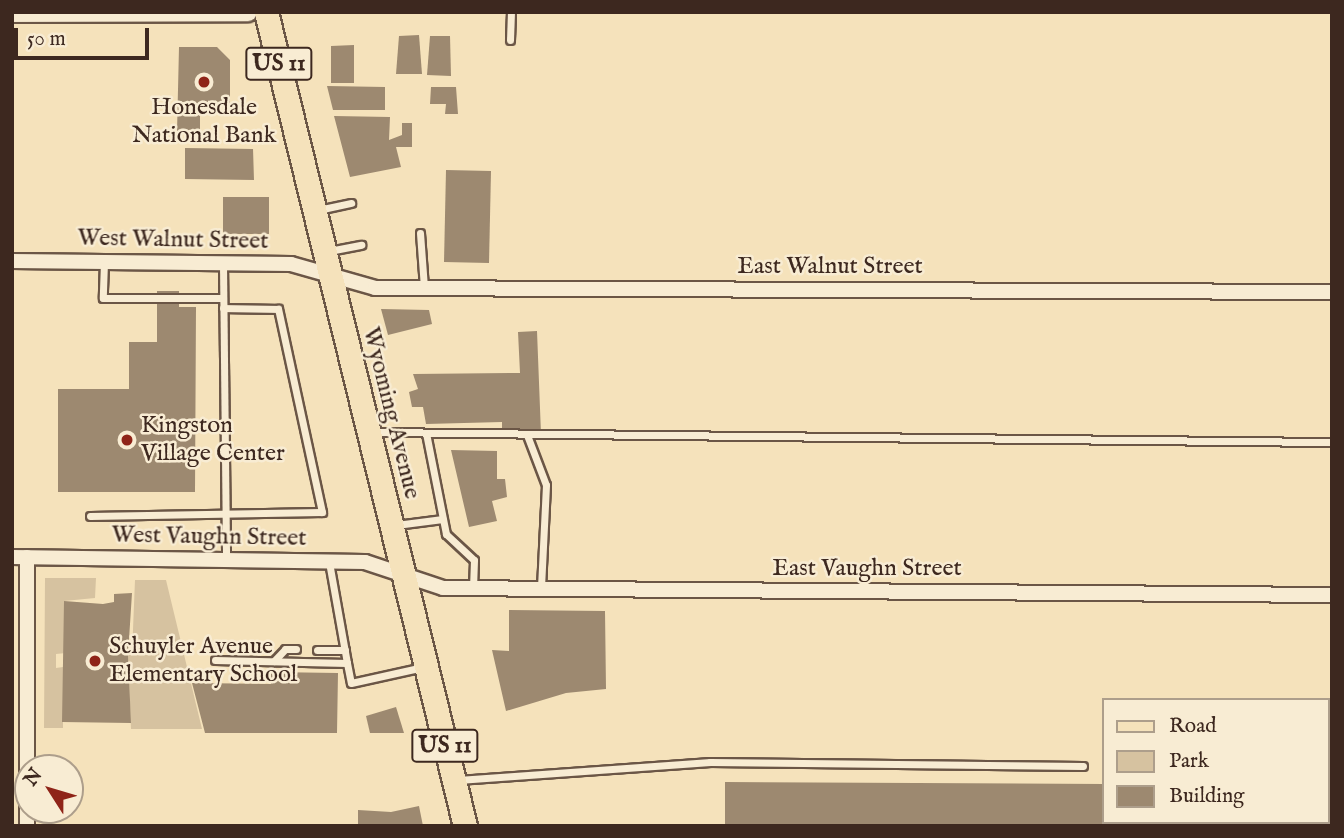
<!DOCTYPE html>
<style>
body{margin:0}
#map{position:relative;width:1344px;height:838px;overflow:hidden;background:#f5e2bb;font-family:"IM FELL English",serif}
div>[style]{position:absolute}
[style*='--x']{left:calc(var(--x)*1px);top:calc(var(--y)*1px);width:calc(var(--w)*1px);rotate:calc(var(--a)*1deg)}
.green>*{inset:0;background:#d6c2a0}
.building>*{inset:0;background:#9d8970}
.roads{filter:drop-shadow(2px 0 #6b5646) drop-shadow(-2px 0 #6b5646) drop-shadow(0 2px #6b5646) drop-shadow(0 -2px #6b5646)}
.service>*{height:7px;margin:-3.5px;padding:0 3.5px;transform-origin:3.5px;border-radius:3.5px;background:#f8ecd3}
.minor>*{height:14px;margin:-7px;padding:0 7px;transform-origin:7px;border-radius:7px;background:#f8ecd3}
.tertiary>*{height:18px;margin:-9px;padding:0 9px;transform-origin:9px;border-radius:9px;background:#f8ecd3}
.primary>*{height:23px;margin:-11.5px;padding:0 11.5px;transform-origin:11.5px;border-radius:11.5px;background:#f5e2bb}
.dots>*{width:19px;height:19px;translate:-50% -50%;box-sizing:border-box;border:4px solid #f8ecd3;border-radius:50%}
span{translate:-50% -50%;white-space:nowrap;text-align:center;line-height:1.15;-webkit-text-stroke:5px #f8ecd3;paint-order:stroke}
.shield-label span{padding:2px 5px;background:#f8ecd3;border:2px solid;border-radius:5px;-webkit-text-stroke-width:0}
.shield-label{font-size:23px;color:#3d281f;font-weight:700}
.poi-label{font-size:24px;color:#3d281f}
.left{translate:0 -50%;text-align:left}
.street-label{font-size:24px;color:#3d281f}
.frame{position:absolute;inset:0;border:14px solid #3d281f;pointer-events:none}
.legend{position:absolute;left:1102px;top:698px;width:228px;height:126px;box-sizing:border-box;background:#f8ecd3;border:2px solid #ad9e8b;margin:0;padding:9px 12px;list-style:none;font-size:21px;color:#3d281f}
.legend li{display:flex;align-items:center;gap:14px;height:35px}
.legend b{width:35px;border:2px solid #ad9e8b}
.north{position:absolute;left:14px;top:754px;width:70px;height:70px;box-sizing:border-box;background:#f8ecd3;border:2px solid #ad9e8b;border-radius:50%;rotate:307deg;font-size:19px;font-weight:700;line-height:28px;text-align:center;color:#3d281f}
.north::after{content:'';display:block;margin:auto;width:24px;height:32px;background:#8f2418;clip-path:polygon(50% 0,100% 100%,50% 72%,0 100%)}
.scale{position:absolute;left:14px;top:28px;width:135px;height:32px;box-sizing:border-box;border:4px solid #3d281f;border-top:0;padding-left:9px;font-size:21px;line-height:24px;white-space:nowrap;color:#3d281f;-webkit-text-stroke:5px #f8ecd3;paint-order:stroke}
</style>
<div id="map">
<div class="green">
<div style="clip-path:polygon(45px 578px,96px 578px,95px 598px,64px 601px,66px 653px,56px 654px,56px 668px,63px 667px,63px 728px,44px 728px)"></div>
<div style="clip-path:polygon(135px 580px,166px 580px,202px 729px,131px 729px,128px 655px,132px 654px)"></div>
</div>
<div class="building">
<div style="clip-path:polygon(419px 35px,422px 74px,396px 74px,399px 36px)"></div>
<div style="clip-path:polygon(430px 36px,450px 36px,451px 76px,427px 75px)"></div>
<div style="clip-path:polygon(354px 45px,354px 83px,331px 83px,331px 46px)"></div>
<div style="clip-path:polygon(179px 47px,217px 47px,230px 60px,230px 104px,200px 104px,200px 133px,177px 132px)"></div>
<div style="clip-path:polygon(327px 86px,385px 87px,385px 110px,333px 110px)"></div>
<div style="clip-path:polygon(431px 87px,456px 87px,458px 114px,445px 114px,446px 104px,430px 104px)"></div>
<div style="clip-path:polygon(334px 116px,390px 117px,389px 140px,402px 135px,402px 123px,412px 123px,412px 147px,396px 147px,401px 167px,350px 177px)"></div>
<div style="clip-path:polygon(185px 148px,253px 149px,254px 180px,185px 179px)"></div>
<div style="clip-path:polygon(446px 170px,491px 171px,489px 263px,444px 262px)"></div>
<div style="clip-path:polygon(223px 197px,269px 197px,269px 234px,223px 234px)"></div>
<div style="clip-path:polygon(157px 291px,179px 291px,179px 307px,196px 307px,195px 492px,58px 492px,58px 389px,129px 389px,129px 342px,157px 342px)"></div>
<div style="clip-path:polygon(381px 309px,429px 310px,432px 324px,388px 335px)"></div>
<div style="clip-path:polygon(537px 331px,541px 434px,502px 433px,502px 422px,426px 424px,423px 407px,412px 407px,409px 392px,418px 389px,413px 374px,520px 373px,518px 332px)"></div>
<div style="clip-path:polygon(451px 450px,497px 451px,497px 479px,505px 479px,507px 497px,492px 501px,497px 521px,469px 527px)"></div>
<div style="clip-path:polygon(132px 593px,128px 655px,131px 723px,62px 722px,64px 601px,103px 604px,114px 602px,114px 594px)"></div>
<div style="clip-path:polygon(509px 610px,605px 611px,606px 689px,566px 693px,506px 711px,492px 650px,509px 651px)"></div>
<div style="clip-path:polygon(271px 672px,338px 673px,337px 733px,205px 733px,192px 683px,271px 684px)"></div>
<div style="clip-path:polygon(396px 707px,404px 733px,370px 733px,366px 716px)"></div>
<div style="clip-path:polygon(725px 782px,1104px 784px,1104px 822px,1118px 826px,725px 826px)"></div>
<div style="clip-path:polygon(419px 806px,423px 826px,358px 826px,358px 810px,391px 812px)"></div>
</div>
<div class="roads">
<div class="service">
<div style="--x:510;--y:40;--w:28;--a:-88"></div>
<div style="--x:318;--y:210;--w:34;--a:-12"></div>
<div style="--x:420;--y:233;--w:55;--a:85.8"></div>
<div style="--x:329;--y:251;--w:33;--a:-11"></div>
<div style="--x:104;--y:262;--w:36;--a:92"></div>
<div style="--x:103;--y:298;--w:120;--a:0"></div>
<div style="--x:223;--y:264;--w:296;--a:89.4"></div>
<div style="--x:374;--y:432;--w:958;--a:0.6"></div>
<div style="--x:426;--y:433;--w:103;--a:78.8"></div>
<div style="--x:446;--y:534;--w:38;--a:43"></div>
<div style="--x:474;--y:560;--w:28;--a:92"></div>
<div style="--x:527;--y:435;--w:53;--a:69.2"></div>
<div style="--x:546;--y:485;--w:103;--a:92.8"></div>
<div style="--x:90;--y:516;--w:232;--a:-1"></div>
<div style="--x:322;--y:512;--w:208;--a:-102.2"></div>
<div style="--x:278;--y:309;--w:55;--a:-179"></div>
<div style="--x:396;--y:525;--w:47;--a:-7.3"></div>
<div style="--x:329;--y:562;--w:103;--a:79.9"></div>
<div style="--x:317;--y:650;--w:28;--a:0"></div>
<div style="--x:215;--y:660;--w:132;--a:1.3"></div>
<div style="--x:347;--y:663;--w:20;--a:79"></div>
<div style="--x:351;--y:683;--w:74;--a:-12.5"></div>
<div style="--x:274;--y:661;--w:16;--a:-47"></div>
<div style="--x:285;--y:649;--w:11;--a:0"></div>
<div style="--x:458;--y:780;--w:253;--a:-4.1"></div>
<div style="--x:710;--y:762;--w:373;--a:0.6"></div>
</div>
<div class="minor">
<div style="--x:12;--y:261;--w:279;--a:0.6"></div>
<div style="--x:291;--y:264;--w:87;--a:15.9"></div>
<div style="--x:375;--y:288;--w:957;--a:0.24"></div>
<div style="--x:12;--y:557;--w:353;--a:0.8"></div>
<div style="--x:365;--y:562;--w:82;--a:18.4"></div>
<div style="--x:443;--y:588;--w:889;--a:0.45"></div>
<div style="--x:27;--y:557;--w:269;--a:90"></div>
</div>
<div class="tertiary">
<div style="--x:12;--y:13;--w:236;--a:-0.2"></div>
</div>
<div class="primary">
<div style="--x:266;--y:12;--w:838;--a:76.26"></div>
</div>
</div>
<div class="dots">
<div style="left:204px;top:82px;background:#8f2418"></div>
<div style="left:127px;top:440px;background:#8f2418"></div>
<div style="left:95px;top:661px;background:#8f2418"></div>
</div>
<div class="shield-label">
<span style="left:279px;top:64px">US 11</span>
<span style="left:445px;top:746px">US 11</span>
</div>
<div class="poi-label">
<span style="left:204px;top:122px">Honesdale<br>National Bank</span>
<span class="left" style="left:141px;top:440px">Kingston<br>Village Center</span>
<span class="left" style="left:109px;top:661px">Schuyler Avenue<br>Elementary School</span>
</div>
<div class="street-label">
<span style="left:173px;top:240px;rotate:1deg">West Walnut Street</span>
<span style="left:830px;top:267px">East Walnut Street</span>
<span style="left:391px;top:413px;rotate:76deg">Wyoming Avenue</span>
<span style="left:209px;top:537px;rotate:1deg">West Vaughn Street</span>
<span style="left:867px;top:569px">East Vaughn Street</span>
</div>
<div class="frame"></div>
<ul class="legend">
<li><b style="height:9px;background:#f5e2bb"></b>Road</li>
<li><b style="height:19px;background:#d6c2a0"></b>Park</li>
<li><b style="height:19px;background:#9d8970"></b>Building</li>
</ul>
<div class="north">N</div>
<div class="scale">50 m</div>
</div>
